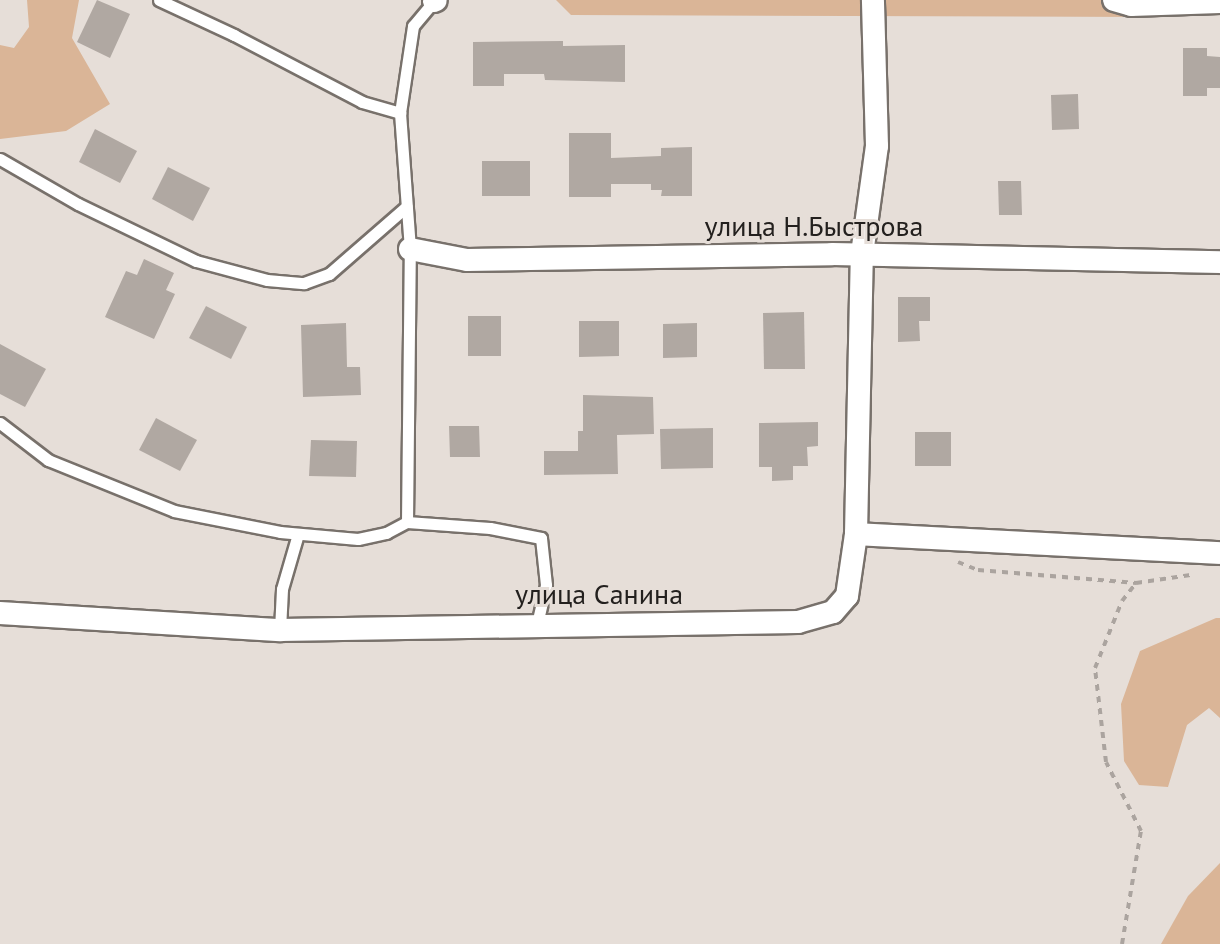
<!DOCTYPE html>
<meta charset="utf-8">
<style>
body{margin:0}
#map{position:relative;width:1220px;height:944px;overflow:hidden;background:#e6ded8;font-family:"PT Sans",sans-serif}
div>[style]{position:absolute}
[style*='--x']{left:calc(var(--x)*1px);top:calc(var(--y)*1px);width:calc(var(--w)*1px);rotate:calc(var(--a)*1deg)}
.green>*{inset:0;background:#dab597}
.building>*{inset:0;background:#b0a8a2}
.path>*{height:4px;margin-top:-2px;transform-origin:0;background:repeating-linear-gradient(90deg,#aba49f 0 6px,transparent 0 12px)}
.roads{filter:drop-shadow(2px 0 #78716b) drop-shadow(-2px 0 #78716b) drop-shadow(0 2px #78716b) drop-shadow(0 -2px #78716b)}
.service>*{height:11px;margin:-5.5px;padding:0 5.5px;transform-origin:5.5px;border-radius:5.5px;background:#fff}
.minor>*{height:22px;margin:-11px;padding:0 11px;transform-origin:11px;border-radius:11px;background:#fff}
span{translate:-50% -50%;white-space:nowrap;text-align:center;line-height:1.15;-webkit-text-stroke:6px #e6ded8;paint-order:stroke}
.street-label{font-size:28px;color:#23201e}
</style>
<div id="map">
<div class="green">
<div style="clip-path:polygon(27px 0,79px 0,72px 38px,110px 104px,66px 131px,0 139px,0 45px,14px 48px,29px 27px)"></div>
<div style="clip-path:polygon(556px 0,1192px 0,1144px 17px,571px 15px)"></div>
<div style="clip-path:polygon(1216px 618px,1220px 618px,1220px 718px,1209px 708px,1187px 725px,1168px 787px,1139px 785px,1124px 761px,1121px 704px,1140px 651px)"></div>
<div style="clip-path:polygon(1220px 863px,1220px 944px,1161px 944px,1188px 896px)"></div>
</div>
<div class="building">
<div style="clip-path:polygon(97px 0,130px 14px,110px 58px,77px 42px)"></div>
<div style="clip-path:polygon(563px 41px,563px 46px,625px 45px,625px 82px,545px 80px,544px 74px,504px 74px,504px 86px,473px 86px,473px 42px)"></div>
<div style="clip-path:polygon(1183px 48px,1207px 48px,1207px 56px,1220px 57px,1220px 88px,1207px 88px,1207px 96px,1183px 96px)"></div>
<div style="clip-path:polygon(1078px 94px,1079px 129px,1052px 130px,1051px 95px)"></div>
<div style="clip-path:polygon(95px 129px,137px 151px,120px 183px,79px 162px)"></div>
<div style="clip-path:polygon(569px 133px,611px 133px,611px 158px,661px 156px,661px 148px,692px 147px,692px 196px,661px 196px,662px 190px,651px 190px,651px 184px,611px 184px,611px 197px,569px 197px)"></div>
<div style="clip-path:polygon(482px 161px,530px 161px,530px 196px,482px 196px)"></div>
<div style="clip-path:polygon(168px 167px,210px 188px,193px 221px,152px 199px)"></div>
<div style="clip-path:polygon(998px 181px,1021px 181px,1022px 215px,999px 215px)"></div>
<div style="clip-path:polygon(144px 259px,174px 273px,166px 290px,175px 294px,154px 339px,105px 317px,126px 271px,137px 275px)"></div>
<div style="clip-path:polygon(898px 297px,930px 297px,930px 321px,919px 321px,920px 341px,898px 342px)"></div>
<div style="clip-path:polygon(206px 306px,247px 327px,231px 359px,189px 338px)"></div>
<div style="clip-path:polygon(804px 312px,805px 369px,764px 369px,763px 313px)"></div>
<div style="clip-path:polygon(468px 316px,501px 316px,501px 356px,468px 356px)"></div>
<div style="clip-path:polygon(579px 321px,619px 321px,619px 356px,579px 357px)"></div>
<div style="clip-path:polygon(346px 323px,347px 367px,360px 367px,361px 395px,303px 397px,301px 325px)"></div>
<div style="clip-path:polygon(697px 323px,697px 357px,663px 358px,663px 324px)"></div>
<div style="clip-path:polygon(0 344px,46px 369px,25px 407px,0 394px)"></div>
<div style="clip-path:polygon(583px 395px,653px 397px,654px 434px,617px 435px,618px 474px,544px 475px,544px 451px,578px 451px,578px 431px,583px 431px)"></div>
<div style="clip-path:polygon(156px 418px,197px 440px,180px 471px,139px 450px)"></div>
<div style="clip-path:polygon(818px 422px,818px 446px,807px 447px,808px 466px,793px 466px,793px 480px,772px 481px,772px 467px,759px 467px,759px 423px)"></div>
<div style="clip-path:polygon(449px 426px,479px 426px,480px 457px,450px 457px)"></div>
<div style="clip-path:polygon(713px 428px,713px 468px,661px 469px,660px 429px)"></div>
<div style="clip-path:polygon(915px 432px,951px 432px,951px 466px,915px 466px)"></div>
<div style="clip-path:polygon(311px 440px,357px 441px,356px 477px,309px 476px)"></div>
</div>
<div class="path">
<div style="--x:958;--y:562;--w:22;--a:22"></div>
<div style="--x:978;--y:570;--w:159;--a:4.7"></div>
<div style="--x:1136;--y:583;--w:55;--a:-8.4"></div>
<div style="--x:1122;--y:944;--w:115;--a:-80.5"></div>
<div style="--x:1141;--y:831;--w:77;--a:-116.9"></div>
<div style="--x:1106;--y:762;--w:95;--a:-96.7"></div>
<div style="--x:1095;--y:668;--w:72;--a:-68.1"></div>
<div style="--x:1122;--y:601;--w:23;--a:-52"></div>
</div>
<div class="roads">
<div class="service">
<div style="--x:159;--y:0;--w:83;--a:25"></div>
<div style="--x:234;--y:35;--w:144;--a:27.6"></div>
<div style="--x:362;--y:102;--w:40;--a:16"></div>
<div style="--x:0;--y:159;--w:90;--a:30"></div>
<div style="--x:78;--y:204;--w:131;--a:25.8"></div>
<div style="--x:196;--y:261;--w:73;--a:15"></div>
<div style="--x:267;--y:280;--w:37;--a:5"></div>
<div style="--x:304;--y:283;--w:27;--a:-20"></div>
<div style="--x:329;--y:274;--w:103;--a:-41.1"></div>
<div style="--x:0;--y:423;--w:61;--a:37.6"></div>
<div style="--x:48;--y:460;--w:136;--a:22"></div>
<div style="--x:174;--y:511;--w:108;--a:11.2"></div>
<div style="--x:280;--y:532;--w:78;--a:5.1"></div>
<div style="--x:358;--y:539;--w:29;--a:-12"></div>
<div style="--x:386;--y:533;--w:24;--a:-28"></div>
<div style="--x:407;--y:522;--w:83;--a:4.1"></div>
<div style="--x:490;--y:528;--w:52;--a:11.1"></div>
<div style="--x:541;--y:538;--w:47;--a:83.9"></div>
<div style="--x:546;--y:585;--w:40;--a:103"></div>
<div style="--x:407;--y:522;--w:273;--a:-89.4"></div>
<div style="--x:410;--y:249;--w:136;--a:-94.2"></div>
<div style="--x:400;--y:113;--w:88;--a:-81.5"></div>
<div style="--x:413;--y:26;--w:33;--a:-50"></div>
<div style="--x:280;--y:630;--w:41;--a:-87.2"></div>
<div style="--x:282;--y:589;--w:57;--a:-73.8"></div>
</div>
<div class="minor">
<div style="--x:1114;--y:0;--w:18;--a:16"></div>
<div style="--x:1131;--y:5;--w:89;--a:-1.9"></div>
<div style="--x:434;--y:1;--w:2;--a:-27"></div>
<div style="--x:410;--y:249;--w:58;--a:10.9"></div>
<div style="--x:467;--y:260;--w:365;--a:-0.9"></div>
<div style="--x:832;--y:254;--w:388;--a:1.2"></div>
<div style="--x:856;--y:534;--w:364;--a:3"></div>
<div style="--x:0;--y:613;--w:281;--a:3.5"></div>
<div style="--x:280;--y:630;--w:518;--a:-0.88"></div>
<div style="--x:798;--y:622;--w:36;--a:-16"></div>
<div style="--x:833;--y:612;--w:21;--a:-49"></div>
<div style="--x:847;--y:596;--w:63;--a:-81.7"></div>
<div style="--x:856;--y:534;--w:280;--a:-88.8"></div>
<div style="--x:862;--y:254;--w:109;--a:-82.1"></div>
<div style="--x:877;--y:146;--w:146;--a:-91.6"></div>
</div>
</div>
<div class="street-label">
<span style="left:814px;top:226px">улица Н.Быстрова</span>
<span style="left:599px;top:594px">улица Санина</span>
</div>
</div>
